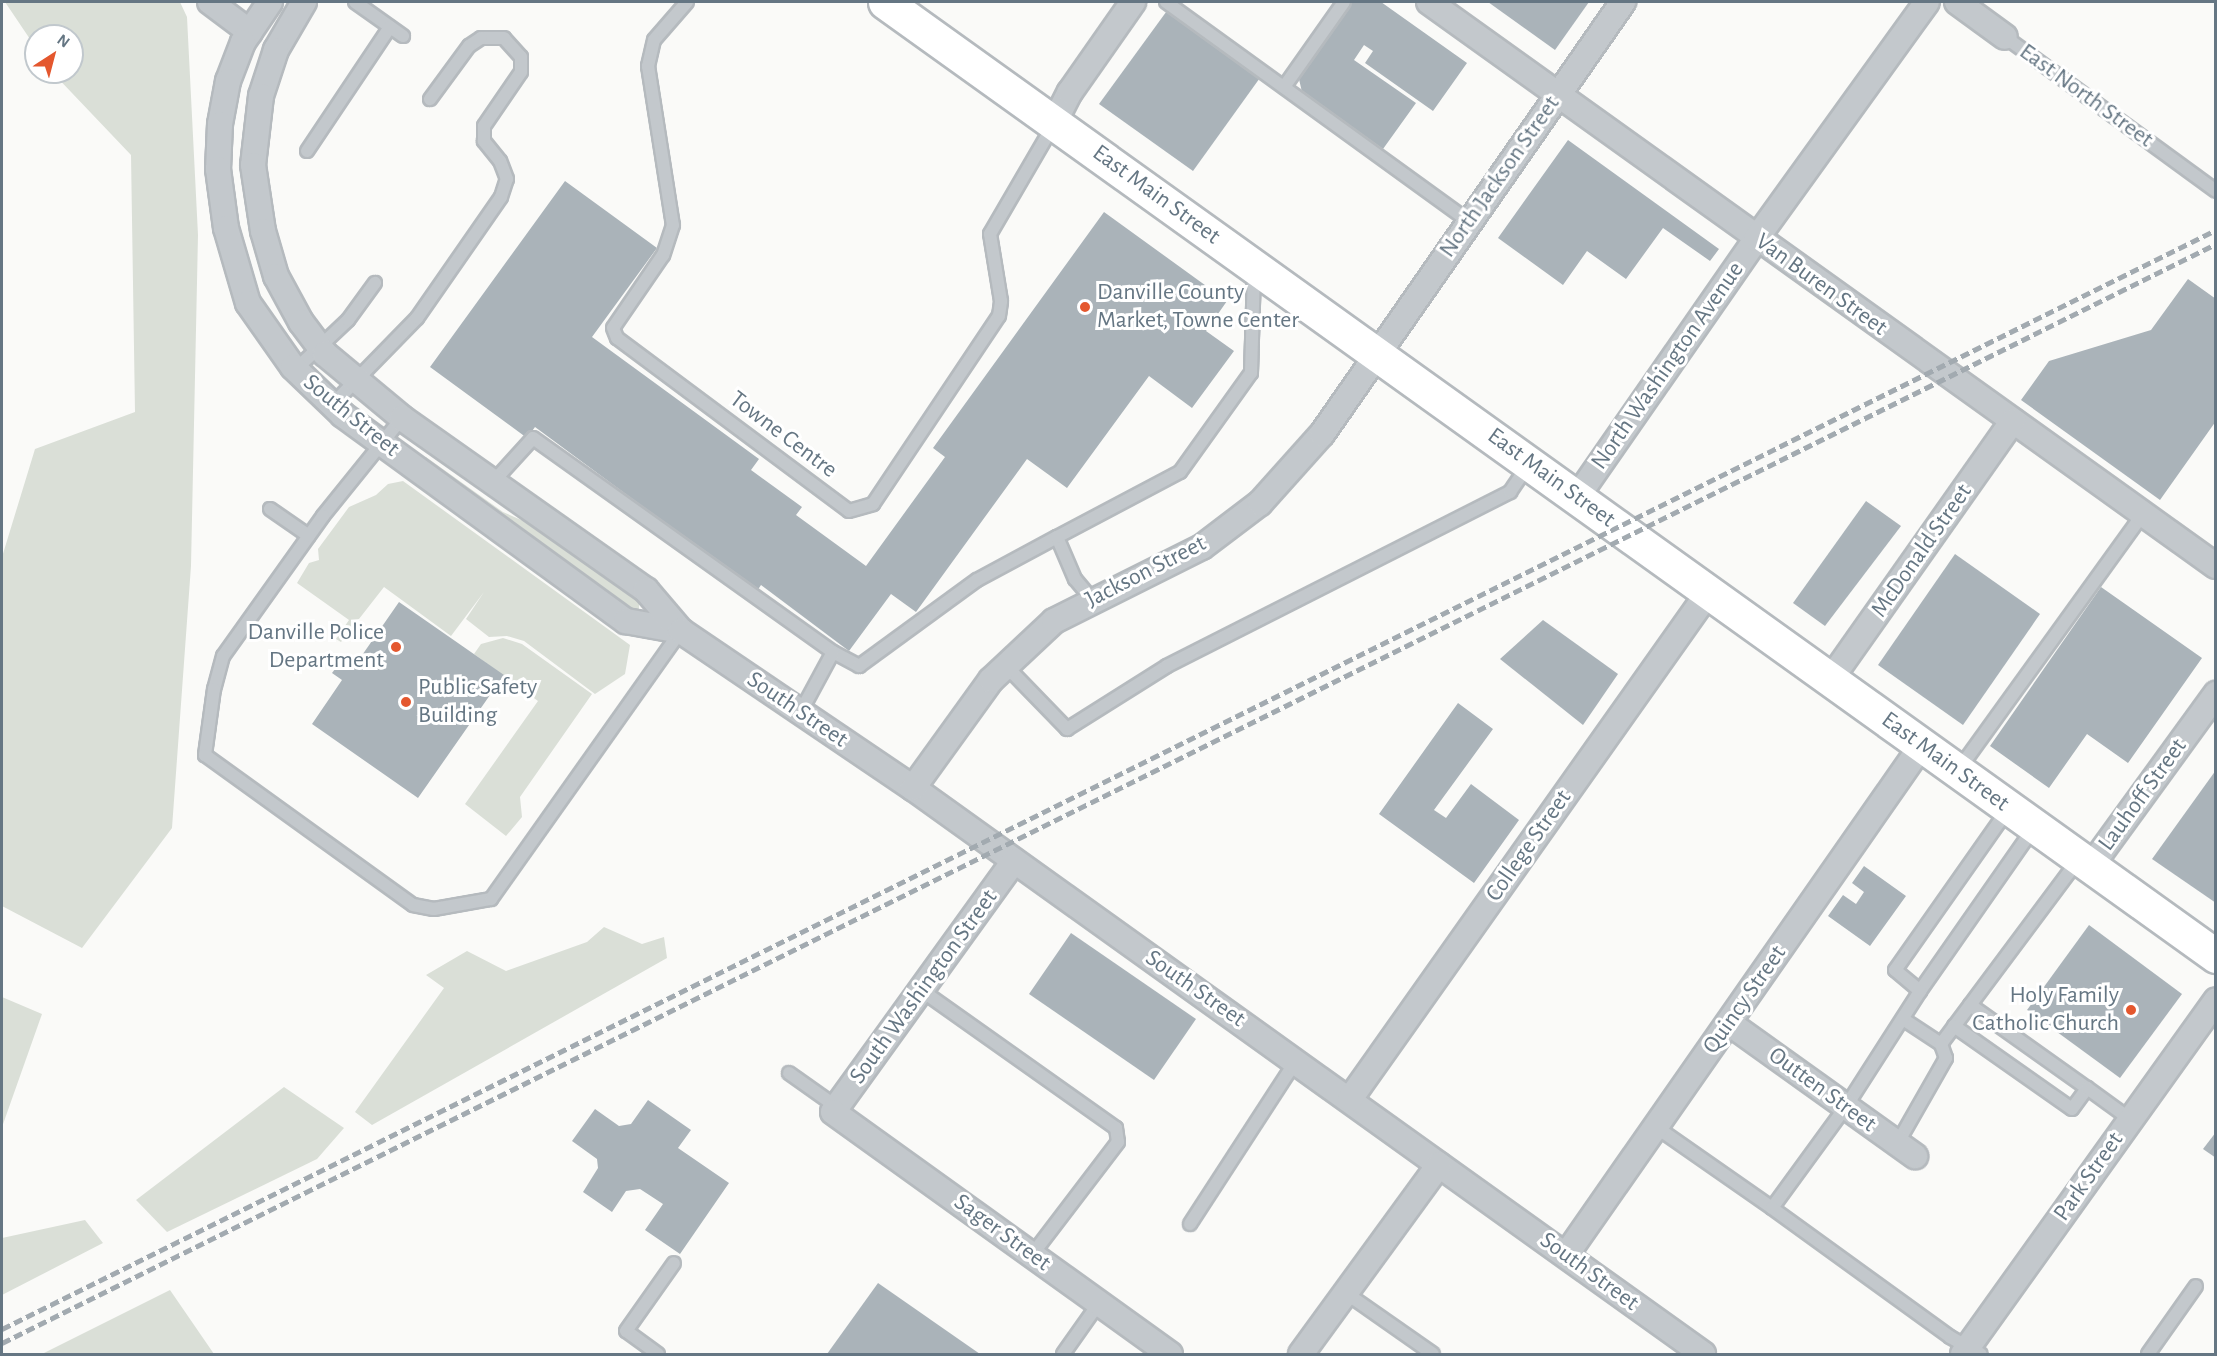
<!DOCTYPE html>
<style>
body{margin:0}
#map{position:relative;width:2217px;height:1356px;overflow:hidden;background:#fafaf8;font-family:"Alegreya Sans",sans-serif}
div>[style]{position:absolute}
[style*='--x']{left:calc(var(--x)*1px);top:calc(var(--y)*1px);width:calc(var(--w)*1px);rotate:calc(var(--a)*1deg)}
.green>*{inset:0;background:#dadfd7}
.building>*{inset:0;background:#aab3b9}
.roads{filter:drop-shadow(2px 0 #b5babe) drop-shadow(-2px 0 #b5babe) drop-shadow(0 2px #b5babe) drop-shadow(0 -2px #b5babe)}
.service>*{height:12px;margin:-6px;padding:0 6px;transform-origin:6px;border-radius:6px;background:#c3c8cc}
.minor>*{height:24px;margin:-12px;padding:0 12px;transform-origin:12px;border-radius:12px;background:#c3c8cc}
.primary>*{height:33px;margin:-16.5px;padding:0 16.5px;transform-origin:16.5px;border-radius:16.5px;background:#fff}
.rail>*{height:4.5px;margin-top:-2.25px;transform-origin:0;background:repeating-linear-gradient(90deg,#a2aab0 0 9px,transparent 0 13.5px)}
.dots>*{width:16px;height:16px;translate:-50% -50%;box-sizing:border-box;border:3px solid #fff;border-radius:50%}
span{translate:-50% -50%;white-space:nowrap;text-align:center;line-height:1.15;-webkit-text-stroke:6px #fff;paint-order:stroke}
.street-label{font-size:24px;color:#657683}
.poi-label{font-size:24px;color:#657683}
.left{translate:0 -50%;text-align:left}
.right{translate:-100% -50%;text-align:right}
.frame{position:absolute;inset:0;border:3px solid #657683;pointer-events:none}
.north{position:absolute;left:24px;top:24px;width:60px;height:60px;box-sizing:border-box;background:#fff;border:2px solid #c1c8cd;border-radius:50%;rotate:36deg;font-size:16px;font-weight:700;line-height:24px;text-align:center;color:#657683}
.north::after{content:'';display:block;margin:auto;width:21px;height:27px;background:#e4572e;clip-path:polygon(50% 0,100% 100%,50% 72%,0 100%)}
</style>
<div id="map">
<div class="green">
<div style="clip-path:polygon(5px 2px,180px 2px,187px 17px,198px 235px,191px 566px,172px 828px,82px 948px,2px 906px,2px 557px,35px 449px,135px 412px,131px 155px,52px 72px,72px 72px,72px 36px,36px 36px,36px 48px)"></div>
<div style="clip-path:polygon(426px 457px,503px 512px,551px 533px,639px 596px,639px 609px,632px 612px,421px 458px)"></div>
<div style="clip-path:polygon(403px 481px,630px 645px,625px 674px,595px 694px,524px 641px,507px 636px,489px 637px,466px 619px,484px 592px,451px 636px,384px 587px,341px 642px,336px 639px,349px 620px,297px 583px,309px 563px,319px 560px,318px 549px,349px 507px,376px 495px,388px 484px)"></div>
<div style="clip-path:polygon(503px 638px,522px 644px,592px 694px,520px 797px,522px 817px,506px 836px,465px 804px,538px 701px,474px 654px,481px 644px)"></div>
<div style="clip-path:polygon(604px 927px,642px 944px,664px 937px,667px 958px,372px 1125px,355px 1112px,444px 988px,426px 975px,467px 951px,506px 971px,587px 942px)"></div>
<div style="clip-path:polygon(2px 997px,42px 1014px,2px 1127px)"></div>
<div style="clip-path:polygon(284px 1087px,344px 1128px,317px 1159px,167px 1232px,136px 1200px)"></div>
<div style="clip-path:polygon(85px 1220px,103px 1243px,2px 1295px,2px 1238px)"></div>
<div style="clip-path:polygon(170px 1290px,214px 1354px,42px 1354px)"></div>
</div>
<div class="building">
<div style="clip-path:polygon(1349px 2px,1381px 2px,1467px 63px,1433px 111px,1365px 63px,1373px 51px,1364px 45px,1354px 60px,1416px 103px,1383px 149px,1302px 92px,1298px 75px)"></div>
<div style="clip-path:polygon(1488px 2px,1589px 2px,1555px 50px)"></div>
<div style="clip-path:polygon(1169px 8px,1262px 75px,1193px 171px,1099px 104px)"></div>
<div style="clip-path:polygon(1568px 140px,1719px 249px,1710px 261px,1663px 228px,1626px 279px,1587px 251px,1563px 285px,1498px 238px)"></div>
<div style="clip-path:polygon(565px 181px,657px 248px,592px 337px,759px 459px,751px 470px,802px 507px,796px 515px,866px 566px,945px 457px,933px 448px,1104px 212px,1227px 301px,1206px 331px,1234px 351px,1192px 408px,1149px 376px,1067px 488px,1027px 459px,916px 612px,891px 594px,849px 651px,761px 585px,757px 591px,535px 427px,527px 438px,430px 367px)"></div>
<div style="clip-path:polygon(2188px 279px,2216px 299px,2216px 421px,2160px 500px,2021px 400px,2049px 361px,2151px 330px)"></div>
<div style="clip-path:polygon(1866px 501px,1901px 526px,1825px 626px,1793px 603px)"></div>
<div style="clip-path:polygon(1955px 554px,2040px 614px,1963px 725px,1878px 665px)"></div>
<div style="clip-path:polygon(2101px 587px,2202px 658px,2128px 763px,2087px 734px,2049px 788px,1990px 746px)"></div>
<div style="clip-path:polygon(399px 602px,504px 675px,418px 798px,312px 724px,342px 680px,332px 673px,347px 653px,358px 661px)"></div>
<div style="clip-path:polygon(1543px 620px,1618px 674px,1583px 725px,1500px 659px)"></div>
<div style="clip-path:polygon(1458px 703px,1493px 729px,1434px 810px,1446px 818px,1471px 784px,1519px 820px,1474px 883px,1379px 814px)"></div>
<div style="clip-path:polygon(2216px 770px,2216px 903px,2152px 859px)"></div>
<div style="clip-path:polygon(1864px 866px,1906px 896px,1870px 946px,1828px 916px,1843px 895px,1856px 904px,1864px 892px,1852px 883px)"></div>
<div style="clip-path:polygon(2089px 925px,2182px 994px,2120px 1078px,2027px 1010px)"></div>
<div style="clip-path:polygon(1071px 933px,1196px 1019px,1154px 1080px,1029px 994px)"></div>
<div style="clip-path:polygon(648px 1100px,691px 1130px,678px 1148px,729px 1183px,680px 1254px,645px 1230px,663px 1204px,640px 1189px,626px 1191px,612px 1212px,583px 1192px,598px 1168px,597px 1159px,572px 1141px,595px 1109px,619px 1126px,631px 1124px)"></div>
<div style="clip-path:polygon(2216px 1132px,2216px 1158px,2203px 1149px)"></div>
<div style="clip-path:polygon(878px 1283px,980px 1354px,827px 1354px)"></div>
</div>
<div class="roads">
<div class="service">
<div style="--x:355;--y:2;--w:59;--a:35.3"></div>
<div style="--x:687;--y:2;--w:50;--a:131"></div>
<div style="--x:654;--y:40;--w:27;--a:103"></div>
<div style="--x:648;--y:66;--w:161;--a:81.1"></div>
<div style="--x:673;--y:225;--w:32;--a:108"></div>
<div style="--x:663;--y:255;--w:88;--a:124.4"></div>
<div style="--x:613;--y:328;--w:11;--a:68"></div>
<div style="--x:617;--y:338;--w:289;--a:36.7"></div>
<div style="--x:849;--y:511;--w:25;--a:-16"></div>
<div style="--x:873;--y:504;--w:226;--a:-56.2"></div>
<div style="--x:999;--y:316;--w:15;--a:-82"></div>
<div style="--x:1001;--y:301;--w:68;--a:-99.3"></div>
<div style="--x:990;--y:234;--w:127;--a:-59.8"></div>
<div style="--x:1166;--y:2;--w:374;--a:35.9"></div>
<div style="--x:2005;--y:37;--w:261;--a:36.1"></div>
<div style="--x:1284;--y:87;--w:104;--a:-54.8"></div>
<div style="--x:307;--y:151;--w:149;--a:-56.2"></div>
<div style="--x:295;--y:370;--w:73;--a:-43.3"></div>
<div style="--x:348;--y:320;--w:46;--a:-53.9"></div>
<div style="--x:332;--y:405;--w:122;--a:-45.7"></div>
<div style="--x:417;--y:318;--w:147;--a:-55.2"></div>
<div style="--x:501;--y:197;--w:19;--a:-72"></div>
<div style="--x:507;--y:179;--w:19;--a:-111"></div>
<div style="--x:500;--y:161;--w:26;--a:-129"></div>
<div style="--x:484;--y:141;--w:15;--a:-90"></div>
<div style="--x:484;--y:126;--w:65;--a:-55.6"></div>
<div style="--x:521;--y:72;--w:15;--a:-90"></div>
<div style="--x:521;--y:57;--w:25;--a:-132"></div>
<div style="--x:504;--y:38;--w:23;--a:180"></div>
<div style="--x:481;--y:38;--w:14;--a:146"></div>
<div style="--x:469;--y:46;--w:66;--a:126.3"></div>
<div style="--x:402;--y:418;--w:126;--a:128.9"></div>
<div style="--x:323;--y:516;--w:172;--a:125.5"></div>
<div style="--x:223;--y:656;--w:34;--a:105"></div>
<div style="--x:214;--y:689;--w:67;--a:97.8"></div>
<div style="--x:205;--y:755;--w:256;--a:35.8"></div>
<div style="--x:413;--y:905;--w:21;--a:11"></div>
<div style="--x:434;--y:909;--w:58;--a:-10"></div>
<div style="--x:491;--y:899;--w:329;--a:-54.7"></div>
<div style="--x:493;--y:482;--w:59;--a:-47.7"></div>
<div style="--x:533;--y:438;--w:369;--a:35.5"></div>
<div style="--x:833;--y:652;--w:30;--a:28"></div>
<div style="--x:859;--y:666;--w:146;--a:-36.1"></div>
<div style="--x:977;--y:580;--w:91;--a:-28.3"></div>
<div style="--x:1057;--y:537;--w:46;--a:66.8"></div>
<div style="--x:1075;--y:579;--w:26;--a:50"></div>
<div style="--x:270;--y:509;--w:47;--a:34.7"></div>
<div style="--x:1057;--y:537;--w:139;--a:-27.9"></div>
<div style="--x:1180;--y:472;--w:122;--a:-54.4"></div>
<div style="--x:1251;--y:373;--w:101;--a:-88.3"></div>
<div style="--x:1006;--y:666;--w:88;--a:45.9"></div>
<div style="--x:1067;--y:729;--w:118;--a:-32.2"></div>
<div style="--x:1167;--y:666;--w:385;--a:-26.9"></div>
<div style="--x:1510;--y:492;--w:34;--a:-56"></div>
<div style="--x:800;--y:713;--w:69;--a:-61.6"></div>
<div style="--x:1959;--y:769;--w:314;--a:-54.2"></div>
<div style="--x:2009;--y:808;--w:198;--a:125.1"></div>
<div style="--x:1895;--y:970;--w:33;--a:40"></div>
<div style="--x:1920;--y:991;--w:201;--a:-55.1"></div>
<div style="--x:921;--y:990;--w:239;--a:35.3"></div>
<div style="--x:1116;--y:1128;--w:14;--a:82"></div>
<div style="--x:1118;--y:1142;--w:142;--a:127.3"></div>
<div style="--x:1970;--y:1005;--w:143;--a:35.4"></div>
<div style="--x:1903;--y:1019;--w:45;--a:33.3"></div>
<div style="--x:1941;--y:1044;--w:231;--a:-53.3"></div>
<div style="--x:1954;--y:1026;--w:144;--a:35.1"></div>
<div style="--x:2072;--y:1109;--w:26;--a:-54"></div>
<div style="--x:2087;--y:1088;--w:53;--a:35.8"></div>
<div style="--x:789;--y:1073;--w:59;--a:35.3"></div>
<div style="--x:1656;--y:1127;--w:141;--a:34.9"></div>
<div style="--x:1772;--y:1208;--w:124;--a:-53.9"></div>
<div style="--x:1845;--y:1108;--w:139;--a:-57.3"></div>
<div style="--x:1897;--y:1144;--w:99;--a:-60.3"></div>
<div style="--x:1946;--y:1058;--w:15;--a:-110"></div>
<div style="--x:1772;--y:1208;--w:220;--a:35.9"></div>
<div style="--x:1950;--y:1337;--w:35;--a:29"></div>
<div style="--x:1190;--y:1224;--w:194;--a:-57"></div>
<div style="--x:1346;--y:1293;--w:106;--a:35"></div>
<div style="--x:658;--y:1354;--w:39;--a:-144"></div>
<div style="--x:626;--y:1331;--w:83;--a:-54.8"></div>
<div style="--x:1063;--y:1354;--w:62;--a:-54.8"></div>
<div style="--x:2148;--y:1354;--w:83;--a:-54.8"></div>
</div>
<div class="minor">
<div style="--x:210;--y:2;--w:50;--a:36.9"></div>
<div style="--x:270;--y:2;--w:48;--a:124"></div>
<div style="--x:243;--y:42;--w:42;--a:111"></div>
<div style="--x:228;--y:81;--w:44;--a:100.5"></div>
<div style="--x:220;--y:124;--w:45;--a:92.5"></div>
<div style="--x:218;--y:169;--w:60;--a:82.3"></div>
<div style="--x:226;--y:228;--w:78;--a:73.7"></div>
<div style="--x:248;--y:303;--w:78;--a:54.9"></div>
<div style="--x:293;--y:367;--w:69;--a:43.8"></div>
<div style="--x:343;--y:415;--w:350;--a:36.1"></div>
<div style="--x:626;--y:621;--w:56;--a:10.3"></div>
<div style="--x:304;--y:2;--w:56;--a:120.3"></div>
<div style="--x:276;--y:50;--w:48;--a:108.1"></div>
<div style="--x:261;--y:96;--w:69;--a:96.6"></div>
<div style="--x:253;--y:165;--w:67;--a:81.4"></div>
<div style="--x:263;--y:231;--w:47;--a:73.9"></div>
<div style="--x:276;--y:276;--w:52;--a:61.5"></div>
<div style="--x:301;--y:322;--w:40;--a:53"></div>
<div style="--x:325;--y:354;--w:100;--a:39.7"></div>
<div style="--x:402;--y:418;--w:299;--a:35.2"></div>
<div style="--x:646;--y:590;--w:54;--a:49.5"></div>
<div style="--x:681;--y:631;--w:280;--a:34.1"></div>
<div style="--x:913;--y:788;--w:972;--a:35.62"></div>
<div style="--x:1429;--y:2;--w:968;--a:35.63"></div>
<div style="--x:1957;--y:2;--w:59;--a:36.1"></div>
<div style="--x:1054;--y:123;--w:35;--a:-63"></div>
<div style="--x:1070;--y:92;--w:110;--a:-55"></div>
<div style="--x:1577;--y:497;--w:314;--a:-55.2"></div>
<div style="--x:1756;--y:239;--w:292;--a:-54.2"></div>
<div style="--x:1830;--y:680;--w:317;--a:-54.8"></div>
<div style="--x:913;--y:788;--w:133;--a:-54.2"></div>
<div style="--x:991;--y:680;--w:86;--a:-43.1"></div>
<div style="--x:1054;--y:621;--w:165;--a:-26.6"></div>
<div style="--x:1202;--y:547;--w:73;--a:-37.2"></div>
<div style="--x:1260;--y:503;--w:93;--a:-48.1"></div>
<div style="--x:1322;--y:434;--w:527;--a:-55.13"></div>
<div style="--x:1014;--y:861;--w:309;--a:125.8"></div>
<div style="--x:833;--y:1112;--w:415;--a:35.7"></div>
<div style="--x:2091;--y:866;--w:213;--a:-54"></div>
<div style="--x:1729;--y:1023;--w:229;--a:35.6"></div>
<div style="--x:1350;--y:1099;--w:620;--a:-54.72"></div>
<div style="--x:1566;--y:1255;--w:622;--a:-55.08"></div>
<div style="--x:1301;--y:1354;--w:234;--a:-53.9"></div>
<div style="--x:1963;--y:1354;--w:435;--a:-54.4"></div>
</div>
<div class="primary">
<div style="--x:885;--y:2;--w:1638;--a:35.63"></div>
</div>
</div>
<div class="rail">
<div style="--x:2;--y:1329;--w:2472;--a:-26.4"></div>
<div style="--x:2;--y:1343;--w:2472;--a:-26.4"></div>
</div>
<div class="dots">
<div style="left:1085px;top:307px;background:#e4572e"></div>
<div style="left:396px;top:647px;background:#e4572e"></div>
<div style="left:406px;top:702px;background:#e4572e"></div>
<div style="left:2131px;top:1010px;background:#e4572e"></div>
</div>
<div class="street-label">
<span style="left:2086px;top:96px;rotate:36deg">East North Street</span>
<span style="left:1500px;top:177px;rotate:-55deg">North Jackson Street</span>
<span style="left:1156px;top:195px;rotate:36deg">East Main Street</span>
<span style="left:1821px;top:285px;rotate:36deg">Van Buren Street</span>
<span style="left:1668px;top:366px;rotate:-55deg">North Washington Avenue</span>
<span style="left:351px;top:416px;rotate:39deg">South Street</span>
<span style="left:783px;top:435px;rotate:37deg">Towne Centre</span>
<span style="left:1551px;top:478px;rotate:36deg">East Main Street</span>
<span style="left:1922px;top:551px;rotate:-55deg">McDonald Street</span>
<span style="left:1146px;top:572px;rotate:-27deg">Jackson Street</span>
<span style="left:797px;top:710px;rotate:34deg">South Street</span>
<span style="left:1945px;top:762px;rotate:36deg">East Main Street</span>
<span style="left:2143px;top:795px;rotate:-54deg">Lauhoff Street</span>
<span style="left:1529px;top:846px;rotate:-55deg">College Street</span>
<span style="left:924px;top:987px;rotate:-54deg">South Washington Street</span>
<span style="left:1195px;top:989px;rotate:35deg">South Street</span>
<span style="left:1745px;top:1000px;rotate:-55deg">Quincy Street</span>
<span style="left:1822px;top:1090px;rotate:36deg">Outten Street</span>
<span style="left:2089px;top:1177px;rotate:-55deg">Park Street</span>
<span style="left:1002px;top:1233px;rotate:36deg">Sager Street</span>
<span style="left:1589px;top:1272px;rotate:36deg">South Street</span>
</div>
<div class="poi-label">
<span class="left" style="left:1097px;top:307px">Danville County<br>Market, Towne Center</span>
<span class="right" style="left:384px;top:647px">Danville Police<br>Department</span>
<span class="left" style="left:418px;top:702px">Public Safety<br>Building</span>
<span class="right" style="left:2119px;top:1010px">Holy Family<br>Catholic Church</span>
</div>
<div class="frame"></div>
<div class="north">N</div>
</div>
